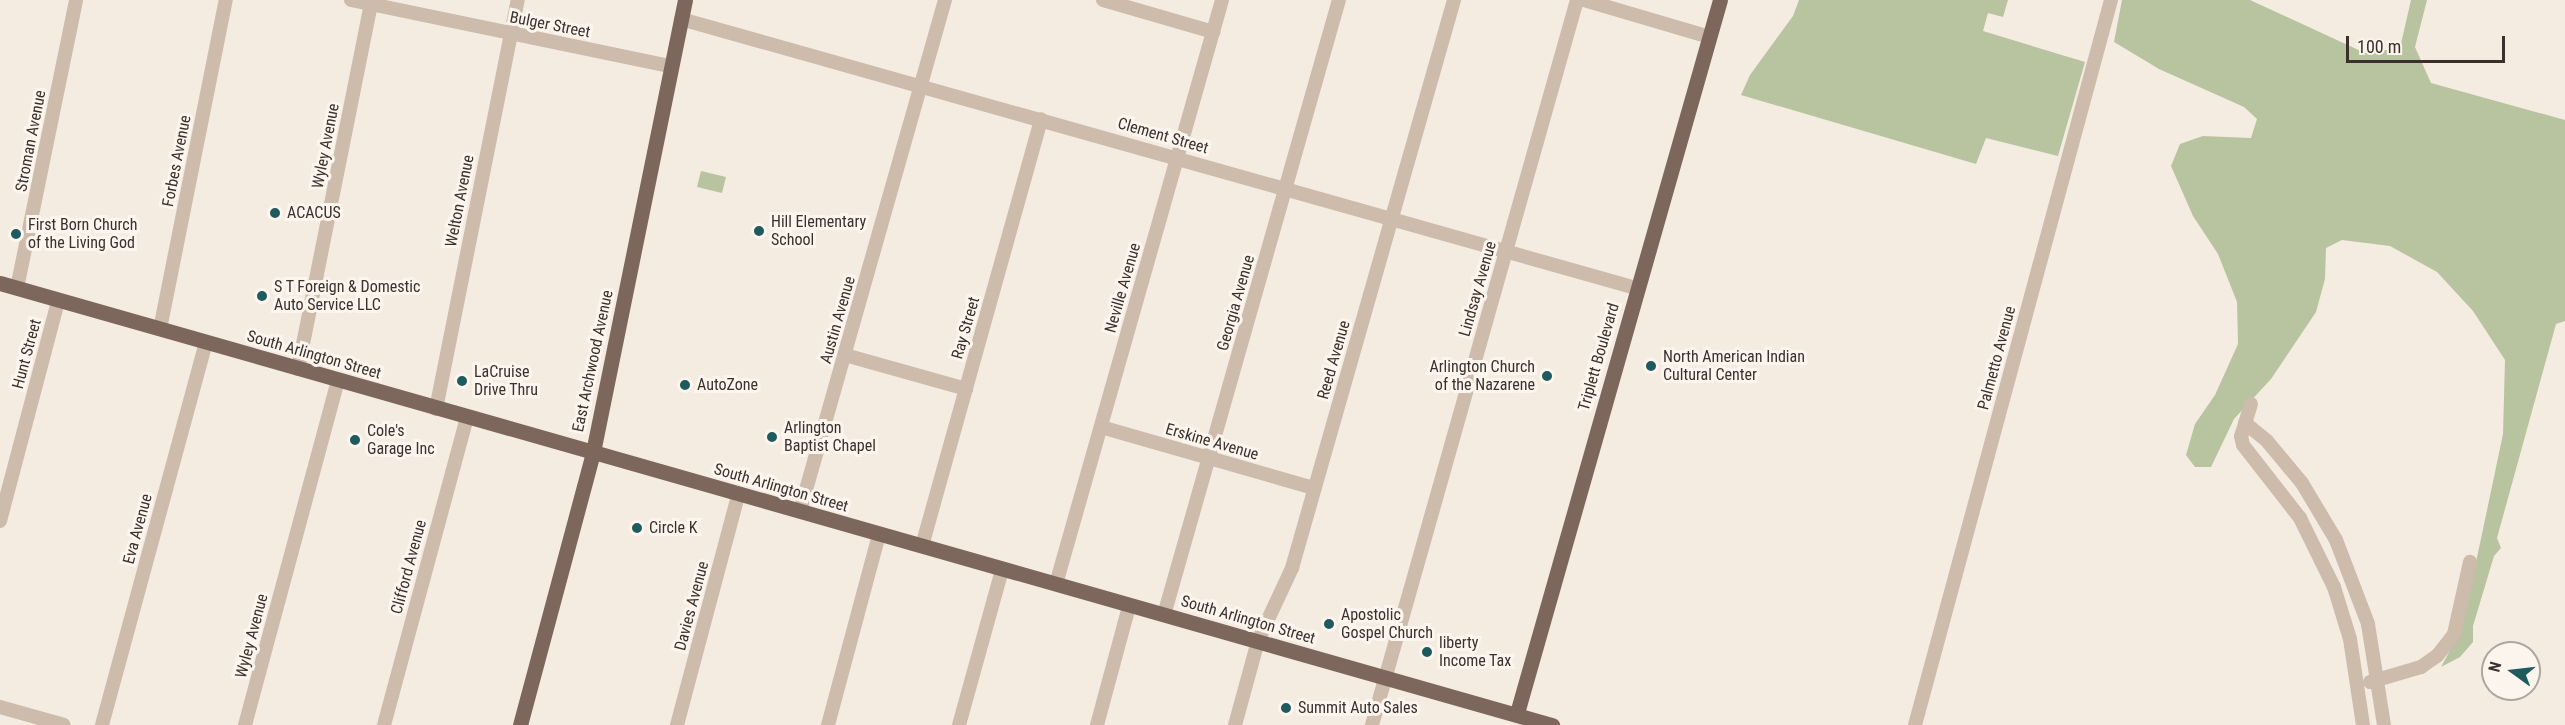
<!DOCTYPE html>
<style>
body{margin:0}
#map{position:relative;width:2565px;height:725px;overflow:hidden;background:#f4ebe1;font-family:"Roboto Condensed",sans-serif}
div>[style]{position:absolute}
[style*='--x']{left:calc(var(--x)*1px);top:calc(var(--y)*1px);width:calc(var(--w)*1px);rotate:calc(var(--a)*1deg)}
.green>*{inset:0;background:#b8c4a0}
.minor>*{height:14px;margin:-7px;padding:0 7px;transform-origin:7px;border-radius:7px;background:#cdbbac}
.major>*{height:15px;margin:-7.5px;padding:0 7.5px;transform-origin:7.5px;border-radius:7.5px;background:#7d675c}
.dots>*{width:16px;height:16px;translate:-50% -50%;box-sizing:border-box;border:3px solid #fbf5ee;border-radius:50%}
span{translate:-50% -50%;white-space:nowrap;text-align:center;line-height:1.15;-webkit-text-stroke:6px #fbf5ee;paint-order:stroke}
.street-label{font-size:16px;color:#3b302b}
.poi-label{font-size:16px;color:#3b302b}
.left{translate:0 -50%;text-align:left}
.right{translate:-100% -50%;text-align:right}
.north{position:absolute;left:2481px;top:641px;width:60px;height:60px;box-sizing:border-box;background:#fbf5ee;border:2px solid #aea6a0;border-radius:50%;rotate:285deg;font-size:16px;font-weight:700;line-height:24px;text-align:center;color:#3b302b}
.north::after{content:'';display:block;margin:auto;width:21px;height:27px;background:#1f5a5e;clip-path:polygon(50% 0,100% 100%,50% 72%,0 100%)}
.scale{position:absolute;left:2346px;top:36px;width:159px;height:27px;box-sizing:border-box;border:3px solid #3b302b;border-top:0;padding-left:8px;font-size:18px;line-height:21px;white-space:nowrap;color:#3b302b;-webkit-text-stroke:4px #fbf5ee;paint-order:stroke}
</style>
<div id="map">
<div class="green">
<div style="clip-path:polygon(1799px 0,2008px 0,2003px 17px,1988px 13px,1983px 31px,2085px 62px,2058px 156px,1986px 138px,1976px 164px,1741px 95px,1750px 75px,1793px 16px)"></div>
<div style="clip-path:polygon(2122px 0,2250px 0,2365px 53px,2400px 48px,2411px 0,2427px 0,2415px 47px,2431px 83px,2565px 120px,2565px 321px,2556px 324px,2497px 538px,2501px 548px,2494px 556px,2473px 626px,2473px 642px,2460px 657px,2441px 667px,2462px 628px,2486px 515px,2503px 434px,2505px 360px,2473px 311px,2437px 272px,2390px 246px,2342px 240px,2326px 248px,2325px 279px,2316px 312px,2271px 379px,2234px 419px,2211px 467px,2195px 467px,2186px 455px,2195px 424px,2215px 395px,2238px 344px,2237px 302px,2218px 254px,2193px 216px,2171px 166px,2180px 144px,2203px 136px,2251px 138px,2257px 119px,2244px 107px,2159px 69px,2114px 42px)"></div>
<div style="clip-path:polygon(701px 171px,726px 177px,722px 193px,697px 187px)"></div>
</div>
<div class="minor">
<div style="--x:351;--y:0;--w:327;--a:11.7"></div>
<div style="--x:1103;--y:0;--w:115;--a:16.2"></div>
<div style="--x:1584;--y:0;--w:131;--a:16.4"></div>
<div style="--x:681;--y:19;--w:992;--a:15.73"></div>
<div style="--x:17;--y:288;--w:294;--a:-78.4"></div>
<div style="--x:160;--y:329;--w:336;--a:-78.7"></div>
<div style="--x:845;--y:355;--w:126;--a:15.7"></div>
<div style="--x:298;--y:369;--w:376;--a:-78.7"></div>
<div style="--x:2251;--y:404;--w:34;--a:107"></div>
<div style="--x:2241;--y:436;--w:9;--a:77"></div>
<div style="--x:2243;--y:445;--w:93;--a:52"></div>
<div style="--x:2300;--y:518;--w:77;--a:63.8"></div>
<div style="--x:2334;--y:587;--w:54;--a:72.9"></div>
<div style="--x:2350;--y:639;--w:87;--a:81.4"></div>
<div style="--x:436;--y:409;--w:417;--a:-78.7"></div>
<div style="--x:2245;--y:423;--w:28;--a:39"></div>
<div style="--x:2267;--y:441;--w:55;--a:50.2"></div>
<div style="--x:2302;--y:483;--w:66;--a:59.2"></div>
<div style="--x:2336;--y:540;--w:90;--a:69.1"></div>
<div style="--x:2368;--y:624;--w:102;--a:81"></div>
<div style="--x:1101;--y:427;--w:222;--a:16"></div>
<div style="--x:800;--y:511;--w:531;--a:-74.16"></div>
<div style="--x:0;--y:521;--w:228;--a:-75.2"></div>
<div style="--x:922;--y:546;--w:443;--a:-74.4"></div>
<div style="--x:1056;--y:584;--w:607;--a:-74.13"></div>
<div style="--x:1164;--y:615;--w:639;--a:-74.12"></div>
<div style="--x:2370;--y:682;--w:53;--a:-16.4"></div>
<div style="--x:2421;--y:667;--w:19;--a:-35"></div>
<div style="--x:2437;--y:656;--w:28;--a:-52"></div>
<div style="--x:2454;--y:634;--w:74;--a:-77.5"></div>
<div style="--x:0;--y:707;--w:66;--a:15.7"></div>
<div style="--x:102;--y:725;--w:396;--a:-74.8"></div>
<div style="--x:245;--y:725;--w:356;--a:-74.9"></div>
<div style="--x:384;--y:725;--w:318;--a:-74.9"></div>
<div style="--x:677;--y:725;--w:238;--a:-75.1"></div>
<div style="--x:828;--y:725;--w:198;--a:-75"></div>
<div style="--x:959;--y:725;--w:161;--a:-74.5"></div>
<div style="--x:1097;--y:725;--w:123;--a:-74.9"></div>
<div style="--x:1235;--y:725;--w:87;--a:-74.7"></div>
<div style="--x:1258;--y:641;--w:81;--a:-65"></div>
<div style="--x:1292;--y:568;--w:591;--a:-74.08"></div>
<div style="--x:1372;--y:725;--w:753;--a:-74.21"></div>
<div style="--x:1915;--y:725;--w:751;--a:-74.87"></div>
</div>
<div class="major">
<div style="--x:0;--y:283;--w:1614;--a:15.9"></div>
<div style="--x:1517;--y:713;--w:741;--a:-74.11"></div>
<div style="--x:520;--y:725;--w:283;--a:-75"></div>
<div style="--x:593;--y:452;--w:461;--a:-78.5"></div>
</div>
<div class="dots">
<div style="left:275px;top:213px;background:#1f5a5e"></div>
<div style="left:759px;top:231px;background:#1f5a5e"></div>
<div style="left:16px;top:234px;background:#1f5a5e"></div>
<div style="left:262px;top:296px;background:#1f5a5e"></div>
<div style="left:1651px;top:366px;background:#1f5a5e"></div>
<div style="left:1547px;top:376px;background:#1f5a5e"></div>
<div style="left:462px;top:381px;background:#1f5a5e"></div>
<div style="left:685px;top:385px;background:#1f5a5e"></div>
<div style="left:772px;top:437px;background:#1f5a5e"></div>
<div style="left:355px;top:440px;background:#1f5a5e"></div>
<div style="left:637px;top:528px;background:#1f5a5e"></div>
<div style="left:1329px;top:624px;background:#1f5a5e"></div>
<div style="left:1427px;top:652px;background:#1f5a5e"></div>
<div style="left:1286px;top:708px;background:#1f5a5e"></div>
</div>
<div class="street-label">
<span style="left:550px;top:25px;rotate:11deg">Bulger Street</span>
<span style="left:1163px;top:136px;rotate:16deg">Clement Street</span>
<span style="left:31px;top:141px;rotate:-79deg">Stroman Avenue</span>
<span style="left:326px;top:146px;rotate:-79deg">Wyley Avenue</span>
<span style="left:177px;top:161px;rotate:-79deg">Forbes Avenue</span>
<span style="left:460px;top:201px;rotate:-79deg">Welton Avenue</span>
<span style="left:1123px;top:288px;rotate:-74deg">Neville Avenue</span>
<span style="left:1478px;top:289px;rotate:-74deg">Lindsay Avenue</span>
<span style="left:1236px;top:303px;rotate:-74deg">Georgia Avenue</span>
<span style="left:838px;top:320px;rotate:-74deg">Austin Avenue</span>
<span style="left:966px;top:328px;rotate:-74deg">Ray Street</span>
<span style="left:27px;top:354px;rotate:-75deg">Hunt Street</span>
<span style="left:314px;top:355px;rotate:16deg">South Arlington Street</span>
<span style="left:1599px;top:357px;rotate:-74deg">Triplett Boulevard</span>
<span style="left:1997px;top:358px;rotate:-75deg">Palmetto Avenue</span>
<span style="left:1334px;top:360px;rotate:-74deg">Reed Avenue</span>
<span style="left:593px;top:361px;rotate:-78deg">East Archwood Avenue</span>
<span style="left:1212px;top:442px;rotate:16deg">Erskine Avenue</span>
<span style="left:781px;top:488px;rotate:16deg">South Arlington Street</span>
<span style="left:138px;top:529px;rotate:-75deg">Eva Avenue</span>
<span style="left:409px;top:567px;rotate:-75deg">Clifford Avenue</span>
<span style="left:692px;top:606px;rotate:-75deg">Davies Avenue</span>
<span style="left:1248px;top:620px;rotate:16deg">South Arlington Street</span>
<span style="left:252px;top:636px;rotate:-75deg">Wyley Avenue</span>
</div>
<div class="poi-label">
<span class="left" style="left:287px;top:213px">ACACUS</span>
<span class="left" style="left:771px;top:231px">Hill Elementary<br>School</span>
<span class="left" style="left:28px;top:234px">First Born Church<br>of the Living God</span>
<span class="left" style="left:274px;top:296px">S T Foreign &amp; Domestic<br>Auto Service LLC</span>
<span class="left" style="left:1663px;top:366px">North American Indian<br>Cultural Center</span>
<span class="right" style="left:1535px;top:376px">Arlington Church<br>of the Nazarene</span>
<span class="left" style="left:474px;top:381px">LaCruise<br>Drive Thru</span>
<span class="left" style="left:697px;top:385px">AutoZone</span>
<span class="left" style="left:784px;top:437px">Arlington<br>Baptist Chapel</span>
<span class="left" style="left:367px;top:440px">Cole's<br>Garage Inc</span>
<span class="left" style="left:649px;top:528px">Circle K</span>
<span class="left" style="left:1341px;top:624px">Apostolic<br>Gospel Church</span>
<span class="left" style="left:1439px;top:652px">liberty<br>Income Tax</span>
<span class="left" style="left:1298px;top:708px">Summit Auto Sales</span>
</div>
<div class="north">N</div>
<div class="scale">100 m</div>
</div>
